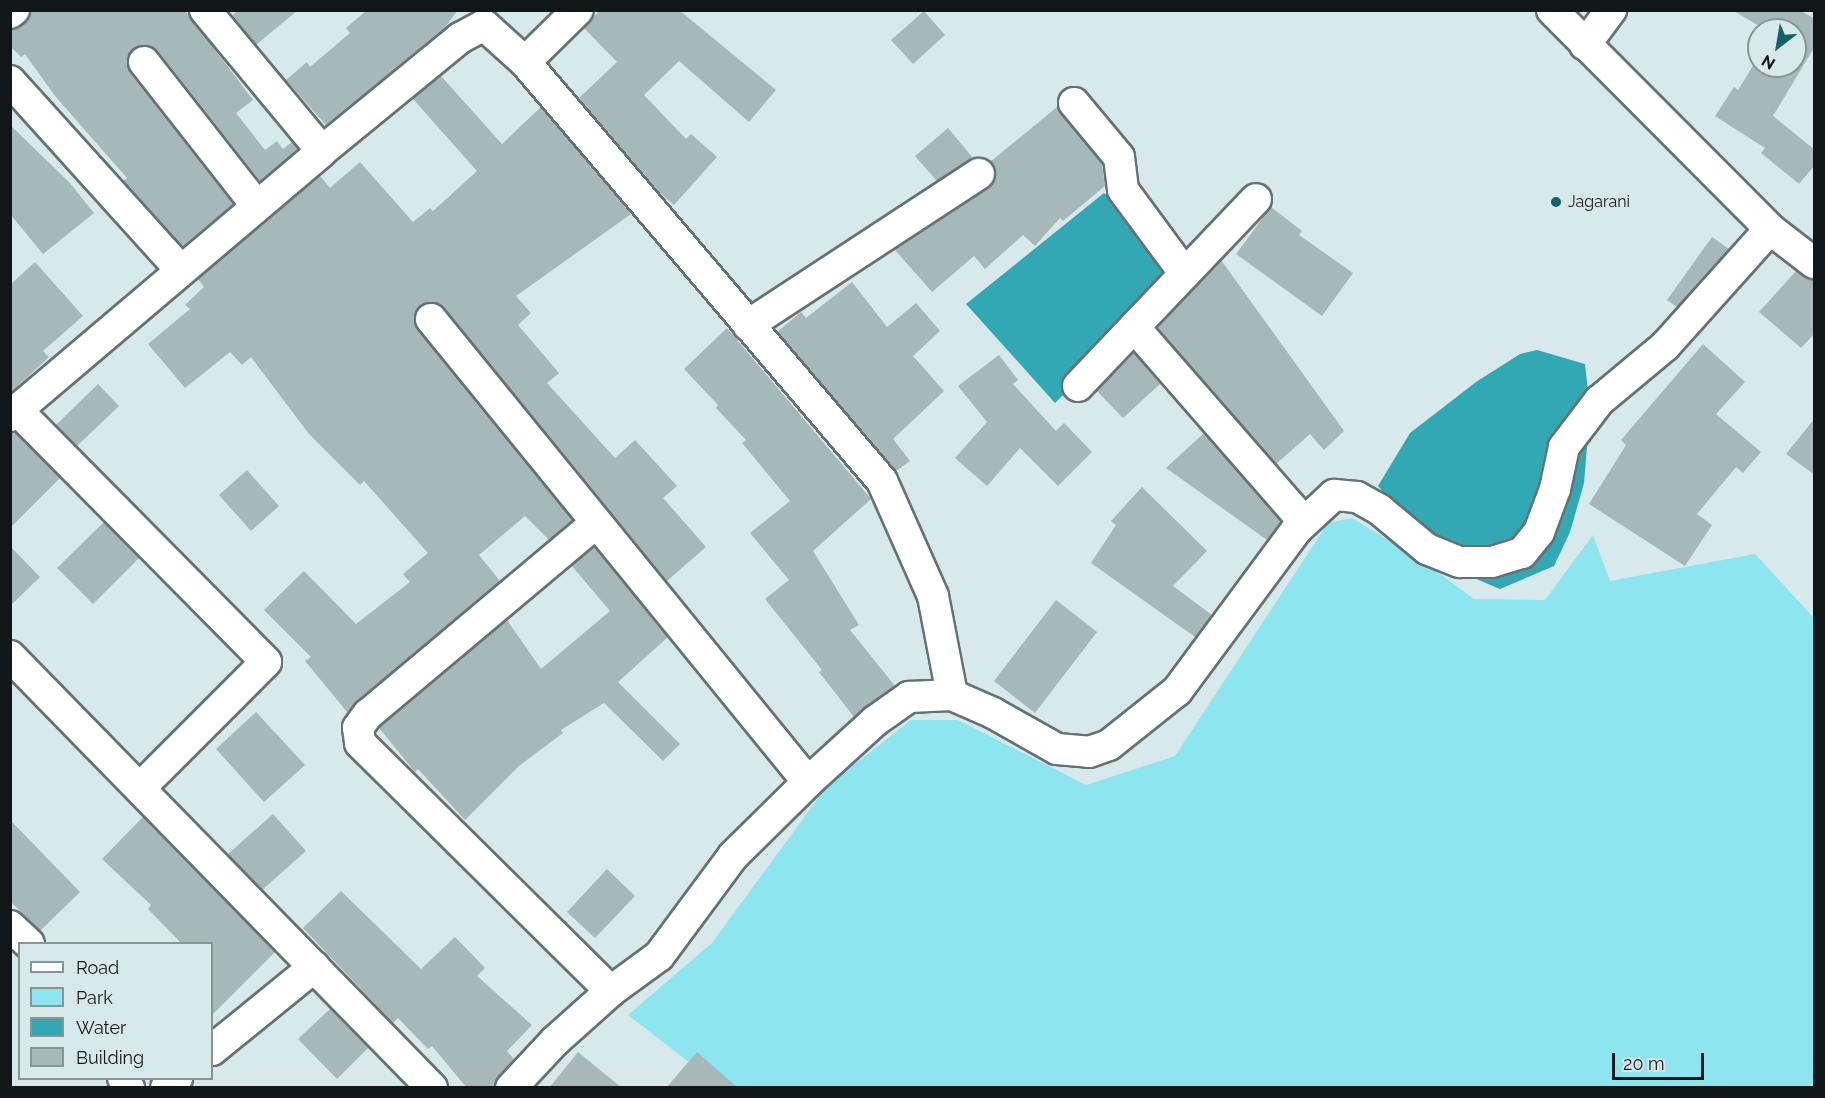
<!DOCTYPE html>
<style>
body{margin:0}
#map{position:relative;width:1825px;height:1098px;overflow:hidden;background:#d7e9eb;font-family:Raleway,sans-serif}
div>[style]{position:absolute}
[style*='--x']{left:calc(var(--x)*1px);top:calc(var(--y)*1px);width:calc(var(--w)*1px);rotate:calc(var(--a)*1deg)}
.green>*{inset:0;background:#8de5f0}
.water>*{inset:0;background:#32a8b5}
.building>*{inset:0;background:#a6b8ba}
.roads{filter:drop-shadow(2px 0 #637375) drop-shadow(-2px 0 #637375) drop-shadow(0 2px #637375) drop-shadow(0 -2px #637375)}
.minor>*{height:30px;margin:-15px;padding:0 15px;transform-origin:15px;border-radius:15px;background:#fff}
.dots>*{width:16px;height:16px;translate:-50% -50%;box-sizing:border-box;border:3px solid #d7e9eb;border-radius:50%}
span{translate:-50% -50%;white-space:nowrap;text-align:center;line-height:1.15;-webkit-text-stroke:4.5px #d7e9eb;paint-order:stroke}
.poi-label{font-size:16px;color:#111718}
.left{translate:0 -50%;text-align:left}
.frame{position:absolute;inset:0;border:12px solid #111718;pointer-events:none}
.legend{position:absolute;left:18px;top:942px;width:195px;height:138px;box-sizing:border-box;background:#d7e9eb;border:2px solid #889597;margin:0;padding:8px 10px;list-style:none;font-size:18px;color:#111718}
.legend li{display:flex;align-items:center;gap:12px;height:30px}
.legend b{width:30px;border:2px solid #889597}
.north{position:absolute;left:1747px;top:18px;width:60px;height:60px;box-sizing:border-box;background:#d7e9eb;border:2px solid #889597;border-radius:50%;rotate:211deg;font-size:16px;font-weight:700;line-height:24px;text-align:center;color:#111718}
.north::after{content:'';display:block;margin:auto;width:21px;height:27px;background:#13626a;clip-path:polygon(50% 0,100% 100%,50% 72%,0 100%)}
.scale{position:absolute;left:1612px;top:1053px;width:92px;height:27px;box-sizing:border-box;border:3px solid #111718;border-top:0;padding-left:8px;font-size:18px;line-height:21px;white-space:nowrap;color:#111718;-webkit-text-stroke:4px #d7e9eb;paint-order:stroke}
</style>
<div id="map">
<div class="green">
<div style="clip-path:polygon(1352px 518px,1424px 562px,1474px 599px,1545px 600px,1593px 535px,1610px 581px,1755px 554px,1814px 618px,1814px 1087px,721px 1087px,628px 1015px,712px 943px,827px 786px,911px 720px,958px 720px,1086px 785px,1175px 756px,1328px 523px)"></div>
</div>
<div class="water">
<div style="clip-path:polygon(1104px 193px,1169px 246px,1167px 279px,1148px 311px,1055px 403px,966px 304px)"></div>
<div style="clip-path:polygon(1537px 350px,1585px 364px,1590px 410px,1584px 483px,1570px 532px,1554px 566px,1500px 589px,1448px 567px,1378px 486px,1410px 433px,1476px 382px,1520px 354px)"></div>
</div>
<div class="building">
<div style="clip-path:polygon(31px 10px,185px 10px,253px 100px,236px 113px,265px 150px,277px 141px,283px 149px,292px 142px,298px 149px,260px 181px,158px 51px,142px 45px,133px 49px,127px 64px,130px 73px,233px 204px,183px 246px,123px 181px,127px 178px,55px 96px,25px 54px,21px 57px,10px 46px,10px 30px,24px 24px)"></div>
<div style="clip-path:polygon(238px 10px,298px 10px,256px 45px,232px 16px)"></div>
<div style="clip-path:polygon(367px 10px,458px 10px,443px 30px,326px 125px,286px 80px,307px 62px,310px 67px,350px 33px,346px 28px)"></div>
<div style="clip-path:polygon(600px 10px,679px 10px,776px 90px,749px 122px,679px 61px,644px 95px,686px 139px,691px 134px,717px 157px,674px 205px,660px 193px,579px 98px,617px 62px,584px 28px)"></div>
<div style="clip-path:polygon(1732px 10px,1799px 10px,1815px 19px,1815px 46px,1773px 116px,1815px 150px,1815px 165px,1799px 184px,1761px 153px,1765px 148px,1715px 116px,1734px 87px,1738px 90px,1759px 56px,1759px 66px,1795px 66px,1795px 30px,1766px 30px)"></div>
<div style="clip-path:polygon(924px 11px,945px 35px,913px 64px,891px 40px)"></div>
<div style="clip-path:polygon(441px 76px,502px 144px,541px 107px,631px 214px,516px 296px,531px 313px,518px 325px,559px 373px,547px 383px,615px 458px,635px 440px,677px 486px,663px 498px,706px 547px,667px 581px,444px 308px,437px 303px,421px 305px,415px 313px,418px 330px,573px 520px,549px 540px,525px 516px,479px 555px,500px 581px,357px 701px,348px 713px,305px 661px,311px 657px,264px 610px,304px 571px,356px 624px,410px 582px,403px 574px,428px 553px,364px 481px,360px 485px,309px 434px,251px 357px,242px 365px,230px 352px,185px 388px,148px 344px,190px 309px,185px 305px,204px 287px,198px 279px,320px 176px,330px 188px,360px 162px,413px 222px,430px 208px,433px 211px,477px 171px,413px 99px)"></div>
<div style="clip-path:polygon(1057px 107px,1102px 164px,1105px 186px,1063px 221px,1060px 218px,1035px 246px,1023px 235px,985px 269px,974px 256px,932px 292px,895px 250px,989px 188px,996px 174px,990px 162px)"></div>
<div style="clip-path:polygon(10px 125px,69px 182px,94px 213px,43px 254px,10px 214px)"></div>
<div style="clip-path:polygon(948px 128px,973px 158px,937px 181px,915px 156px)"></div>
<div style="clip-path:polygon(1271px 207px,1302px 231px,1299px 235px,1353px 273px,1322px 316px,1236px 254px)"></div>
<div style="clip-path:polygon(1712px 237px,1729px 249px,1677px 307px,1667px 300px)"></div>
<div style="clip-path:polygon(1221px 260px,1344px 431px,1324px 450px,1310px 434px,1276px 464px,1157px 328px)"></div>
<div style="clip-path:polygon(35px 262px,83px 316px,43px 351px,49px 357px,10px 393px,10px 285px)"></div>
<div style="clip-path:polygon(1796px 271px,1815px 280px,1815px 333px,1801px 348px,1759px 312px)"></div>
<div style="clip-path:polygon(852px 282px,887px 327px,916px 303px,940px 331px,913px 356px,944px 391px,893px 439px,910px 461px,896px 471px,777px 332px,801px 312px,806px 318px)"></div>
<div style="clip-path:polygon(727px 328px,871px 499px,813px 551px,859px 625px,850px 630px,895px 686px,854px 717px,819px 672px,822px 670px,765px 599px,789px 580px,750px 533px,790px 501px,742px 443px,746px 440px,716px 408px,718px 405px,684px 369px)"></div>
<div style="clip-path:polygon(1703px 344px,1745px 382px,1716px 414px,1761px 452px,1743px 473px,1736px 467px,1697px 514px,1712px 525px,1685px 566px,1589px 504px,1626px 445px,1621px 440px)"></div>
<div style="clip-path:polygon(1134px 353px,1160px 384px,1123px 418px,1097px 391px)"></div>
<div style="clip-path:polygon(999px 355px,1018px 380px,1013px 384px,1056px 431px,1064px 423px,1092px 452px,1058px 486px,1020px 448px,987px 486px,955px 458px,987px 422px,958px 386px)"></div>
<div style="clip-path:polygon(98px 384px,119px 406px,77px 446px,56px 425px)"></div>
<div style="clip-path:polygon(1815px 418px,1815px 475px,1786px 454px)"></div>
<div style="clip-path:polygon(15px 432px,60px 478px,10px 528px,10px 433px)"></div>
<div style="clip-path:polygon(1204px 433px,1281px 522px,1267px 540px,1166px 468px)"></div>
<div style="clip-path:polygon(247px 470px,279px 506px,251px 531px,219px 495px)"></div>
<div style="clip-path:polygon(1142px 487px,1207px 551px,1173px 586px,1212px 615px,1195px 637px,1091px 563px,1116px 525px,1111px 521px)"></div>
<div style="clip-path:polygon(104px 522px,139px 558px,93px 604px,57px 568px)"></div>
<div style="clip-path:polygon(10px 546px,40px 577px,10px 606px)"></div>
<div style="clip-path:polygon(594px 547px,668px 637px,618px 682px,680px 744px,663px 761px,604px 703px,561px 730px,563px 733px,519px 766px,465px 820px,418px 769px,415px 772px,379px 728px,507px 620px,541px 669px,610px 611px,572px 566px)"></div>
<div style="clip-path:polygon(1056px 600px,1097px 632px,1035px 713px,994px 681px)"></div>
<div style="clip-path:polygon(256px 712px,305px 765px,264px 802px,216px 749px)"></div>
<div style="clip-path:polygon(273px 814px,306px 851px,262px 890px,228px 854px)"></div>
<div style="clip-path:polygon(143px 817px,275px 952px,212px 1015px,212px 944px,182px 944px,148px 909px,151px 905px,102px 859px)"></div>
<div style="clip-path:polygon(10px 820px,80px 892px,40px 931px,10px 901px)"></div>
<div style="clip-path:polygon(607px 869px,635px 896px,595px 938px,567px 912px)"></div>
<div style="clip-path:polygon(341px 891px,421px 969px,455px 937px,485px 968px,477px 976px,532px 1025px,507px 1051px,514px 1059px,498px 1077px,494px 1088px,467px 1088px,432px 1046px,428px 1049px,398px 1018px,393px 1023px,303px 928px)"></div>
<div style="clip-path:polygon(330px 1009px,368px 1048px,337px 1079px,298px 1039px)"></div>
<div style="clip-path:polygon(578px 1052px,622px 1088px,549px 1088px)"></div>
<div style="clip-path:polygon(697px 1052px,738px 1088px,666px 1088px)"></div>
</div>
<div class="roads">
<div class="minor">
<div style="--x:205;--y:10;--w:183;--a:50.3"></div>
<div style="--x:1552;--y:10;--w:309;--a:45.1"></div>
<div style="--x:1770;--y:229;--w:56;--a:37.7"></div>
<div style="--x:10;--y:13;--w:5;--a:-37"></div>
<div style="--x:1585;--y:45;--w:44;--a:-53.4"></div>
<div style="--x:144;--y:62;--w:183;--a:51.9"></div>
<div style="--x:525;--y:62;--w:74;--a:-44.5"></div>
<div style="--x:10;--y:81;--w:255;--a:47.9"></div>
<div style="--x:1074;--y:103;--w:70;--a:50.2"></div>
<div style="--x:1119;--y:157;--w:33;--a:83"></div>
<div style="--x:1123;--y:190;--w:104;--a:53.6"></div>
<div style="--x:431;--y:319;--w:597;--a:50.85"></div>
<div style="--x:748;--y:325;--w:276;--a:-33.2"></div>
<div style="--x:1134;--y:327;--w:259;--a:48.9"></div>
<div style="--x:1078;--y:386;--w:258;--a:-46.4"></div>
<div style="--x:17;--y:410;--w:354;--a:45.3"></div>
<div style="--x:266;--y:662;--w:178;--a:135"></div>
<div style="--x:10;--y:416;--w:409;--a:-40.3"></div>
<div style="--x:322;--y:151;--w:178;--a:-39.3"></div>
<div style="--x:460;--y:38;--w:27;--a:-28"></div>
<div style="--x:484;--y:25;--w:55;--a:42.1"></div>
<div style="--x:525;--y:62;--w:550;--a:49.57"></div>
<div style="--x:882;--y:481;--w:126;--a:66.1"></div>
<div style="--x:933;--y:596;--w:101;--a:79.1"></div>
<div style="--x:596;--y:523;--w:297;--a:140"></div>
<div style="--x:368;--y:714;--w:17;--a:126"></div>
<div style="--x:358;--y:728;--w:15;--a:82"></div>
<div style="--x:360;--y:743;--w:353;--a:44.7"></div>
<div style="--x:10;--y:656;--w:604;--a:45.67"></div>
<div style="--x:10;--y:926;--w:26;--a:43"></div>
<div style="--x:212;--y:1050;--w:132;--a:-39.1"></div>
<div style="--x:123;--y:1078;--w:12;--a:59"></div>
<div style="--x:166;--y:1088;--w:15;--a:-42"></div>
<div style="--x:511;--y:1088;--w:64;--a:-46.9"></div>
<div style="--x:555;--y:1041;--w:75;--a:-41.8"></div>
<div style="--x:611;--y:991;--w:59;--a:-36.1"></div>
<div style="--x:659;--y:956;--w:124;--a:-53.5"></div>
<div style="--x:733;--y:856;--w:105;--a:-44.6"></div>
<div style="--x:808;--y:782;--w:91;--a:-42.3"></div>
<div style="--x:875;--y:721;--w:42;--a:-35.2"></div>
<div style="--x:909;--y:697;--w:43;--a:-2.7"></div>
<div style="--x:952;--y:695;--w:45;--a:23.7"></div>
<div style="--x:993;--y:713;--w:73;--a:29.4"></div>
<div style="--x:1057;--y:749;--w:32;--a:5"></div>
<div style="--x:1089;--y:752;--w:21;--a:-19"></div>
<div style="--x:1109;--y:745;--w:87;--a:-38.5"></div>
<div style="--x:1177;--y:691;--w:200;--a:-53.5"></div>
<div style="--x:1296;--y:530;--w:52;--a:-42.6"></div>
<div style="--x:1334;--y:495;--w:23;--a:5"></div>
<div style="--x:1357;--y:497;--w:26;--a:29"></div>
<div style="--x:1380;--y:510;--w:61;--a:39.7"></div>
<div style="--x:1427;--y:549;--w:35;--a:22"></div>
<div style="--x:1460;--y:562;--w:32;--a:0"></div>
<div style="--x:1492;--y:562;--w:31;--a:-17"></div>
<div style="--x:1522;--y:553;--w:27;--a:-51"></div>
<div style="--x:1539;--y:532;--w:46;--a:-69.6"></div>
<div style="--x:1555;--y:489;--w:43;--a:-77.9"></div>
<div style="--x:1564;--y:447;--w:58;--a:-52.7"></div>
<div style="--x:1599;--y:401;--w:86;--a:-39.8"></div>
<div style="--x:1665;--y:346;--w:157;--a:-48.1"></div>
</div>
</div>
<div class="dots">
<div style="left:1556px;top:202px;background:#13626a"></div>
</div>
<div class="poi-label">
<span class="left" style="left:1568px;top:202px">Jagarani</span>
</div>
<div class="frame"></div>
<ul class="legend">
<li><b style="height:8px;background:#fff"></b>Road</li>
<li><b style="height:16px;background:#8de5f0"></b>Park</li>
<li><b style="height:16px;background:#32a8b5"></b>Water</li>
<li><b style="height:16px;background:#a6b8ba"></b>Building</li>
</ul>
<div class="north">N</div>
<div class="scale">20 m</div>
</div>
